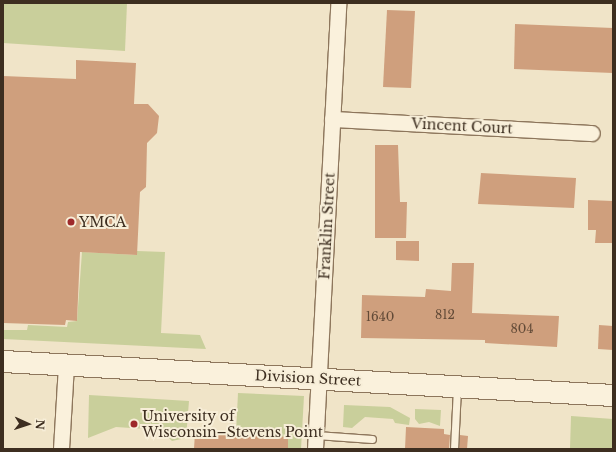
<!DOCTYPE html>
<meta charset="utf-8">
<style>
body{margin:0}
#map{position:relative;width:616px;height:452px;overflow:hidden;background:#f0e4c8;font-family:"Libre Baskerville",serif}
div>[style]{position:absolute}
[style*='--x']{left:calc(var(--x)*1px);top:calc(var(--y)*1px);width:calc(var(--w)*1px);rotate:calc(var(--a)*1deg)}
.green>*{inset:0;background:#c9cf9b}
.building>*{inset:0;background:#cf9f7d}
.roads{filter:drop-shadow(1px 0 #8d765c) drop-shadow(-1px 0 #8d765c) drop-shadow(0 1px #8d765c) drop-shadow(0 -1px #8d765c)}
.service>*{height:7px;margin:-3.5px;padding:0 3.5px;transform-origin:3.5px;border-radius:3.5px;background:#faf1dc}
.minor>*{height:15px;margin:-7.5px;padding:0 7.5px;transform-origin:7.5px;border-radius:7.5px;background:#faf1dc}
.secondary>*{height:21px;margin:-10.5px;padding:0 10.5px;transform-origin:10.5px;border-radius:10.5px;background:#faf1dc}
.dots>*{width:11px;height:11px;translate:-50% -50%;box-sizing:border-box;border:2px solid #f7eed8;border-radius:50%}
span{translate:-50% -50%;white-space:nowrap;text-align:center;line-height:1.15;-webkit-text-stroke:4px #f7eed8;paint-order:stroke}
.number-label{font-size:12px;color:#624a37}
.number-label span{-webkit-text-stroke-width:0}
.street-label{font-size:14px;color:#3d2e20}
.poi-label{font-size:14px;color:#3d2e20}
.left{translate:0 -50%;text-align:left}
.frame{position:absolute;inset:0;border:4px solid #3d2e20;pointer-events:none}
.north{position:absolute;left:8px;top:404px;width:40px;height:40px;-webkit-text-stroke:3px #f7eed8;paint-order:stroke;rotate:93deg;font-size:11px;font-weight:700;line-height:16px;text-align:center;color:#3d2e20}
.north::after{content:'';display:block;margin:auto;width:14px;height:18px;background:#3d2e20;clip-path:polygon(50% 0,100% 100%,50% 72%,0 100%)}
</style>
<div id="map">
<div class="green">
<div style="clip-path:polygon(3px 3px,127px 3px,125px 51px,3px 43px)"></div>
<div style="clip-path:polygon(137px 251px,165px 252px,161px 333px,200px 335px,206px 349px,3px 339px,3px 330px,27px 330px,28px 325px,67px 327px,68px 322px,77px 321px,82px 252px,137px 255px)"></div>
<div style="clip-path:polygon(238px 393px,304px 396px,301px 449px,282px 449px,236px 434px)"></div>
<div style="clip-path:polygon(89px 395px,189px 401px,186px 438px,172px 441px,161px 430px,116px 427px,88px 438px)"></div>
<div style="clip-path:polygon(344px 405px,390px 407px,410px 418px,409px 425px,395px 423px,393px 419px,365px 417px,352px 428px,343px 427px)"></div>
<div style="clip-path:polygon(415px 409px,441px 410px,440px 426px,429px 422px,419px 424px,415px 419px)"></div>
<div style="clip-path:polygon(571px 416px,613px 419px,613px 449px,570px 449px)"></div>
</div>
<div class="building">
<div style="clip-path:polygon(387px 10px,415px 11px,411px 88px,383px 87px)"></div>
<div style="clip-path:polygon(515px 24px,613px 28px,613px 73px,514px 69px)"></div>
<div style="clip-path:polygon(76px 60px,136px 63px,134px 104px,148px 104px,159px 116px,157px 133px,147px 143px,146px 187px,140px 192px,137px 255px,80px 252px,77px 321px,66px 320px,65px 325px,3px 323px,3px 76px,76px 79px)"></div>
<div style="clip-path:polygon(375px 145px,398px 145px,400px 202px,407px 202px,406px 238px,375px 238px)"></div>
<div style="clip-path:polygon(481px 173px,576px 178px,574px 208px,478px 204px)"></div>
<div style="clip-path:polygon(588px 200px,613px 201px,613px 243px,595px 243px,596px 230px,588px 230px)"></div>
<div style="clip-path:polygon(396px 241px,419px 241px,419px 261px,396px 260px)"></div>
<div style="clip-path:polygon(452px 263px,474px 263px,472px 313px,559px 316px,557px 347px,485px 343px,485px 340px,361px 338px,362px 295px,425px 297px,426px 289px,451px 291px)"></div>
<div style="clip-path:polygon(599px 325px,613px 326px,613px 350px,598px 349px)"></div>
<div style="clip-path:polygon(406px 427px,444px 429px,444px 434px,450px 435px,449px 449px,405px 449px)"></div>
<div style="clip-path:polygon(195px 432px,288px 437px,288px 449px,194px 449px)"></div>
<div style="clip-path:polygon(460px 435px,468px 436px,467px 449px,459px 449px)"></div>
</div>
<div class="roads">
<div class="service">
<div style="--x:316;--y:435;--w:56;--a:4.1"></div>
<div style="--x:454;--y:449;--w:62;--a:-87.2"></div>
</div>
<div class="minor">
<div style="--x:332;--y:119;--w:260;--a:3.1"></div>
<div style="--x:61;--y:449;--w:85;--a:-86.6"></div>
<div style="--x:315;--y:449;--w:447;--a:-87"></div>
</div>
<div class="secondary">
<div style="--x:3;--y:361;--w:611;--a:3.19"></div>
</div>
</div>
<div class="dots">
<div style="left:71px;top:222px;background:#9e2a2b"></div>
<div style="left:134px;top:424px;background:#9e2a2b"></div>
</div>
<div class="number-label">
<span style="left:445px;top:315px">812</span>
<span style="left:380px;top:317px">1640</span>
<span style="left:522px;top:329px">804</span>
</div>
<div class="street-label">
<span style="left:462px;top:126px;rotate:3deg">Vincent Court</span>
<span style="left:327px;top:226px;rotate:-87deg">Franklin Street</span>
<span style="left:308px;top:378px;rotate:3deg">Division Street</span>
</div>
<div class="poi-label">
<span class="left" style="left:79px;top:222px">YMCA</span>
<span class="left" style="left:142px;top:424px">University of<br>Wisconsin–Stevens Point</span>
</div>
<div class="frame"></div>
<div class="north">N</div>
</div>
